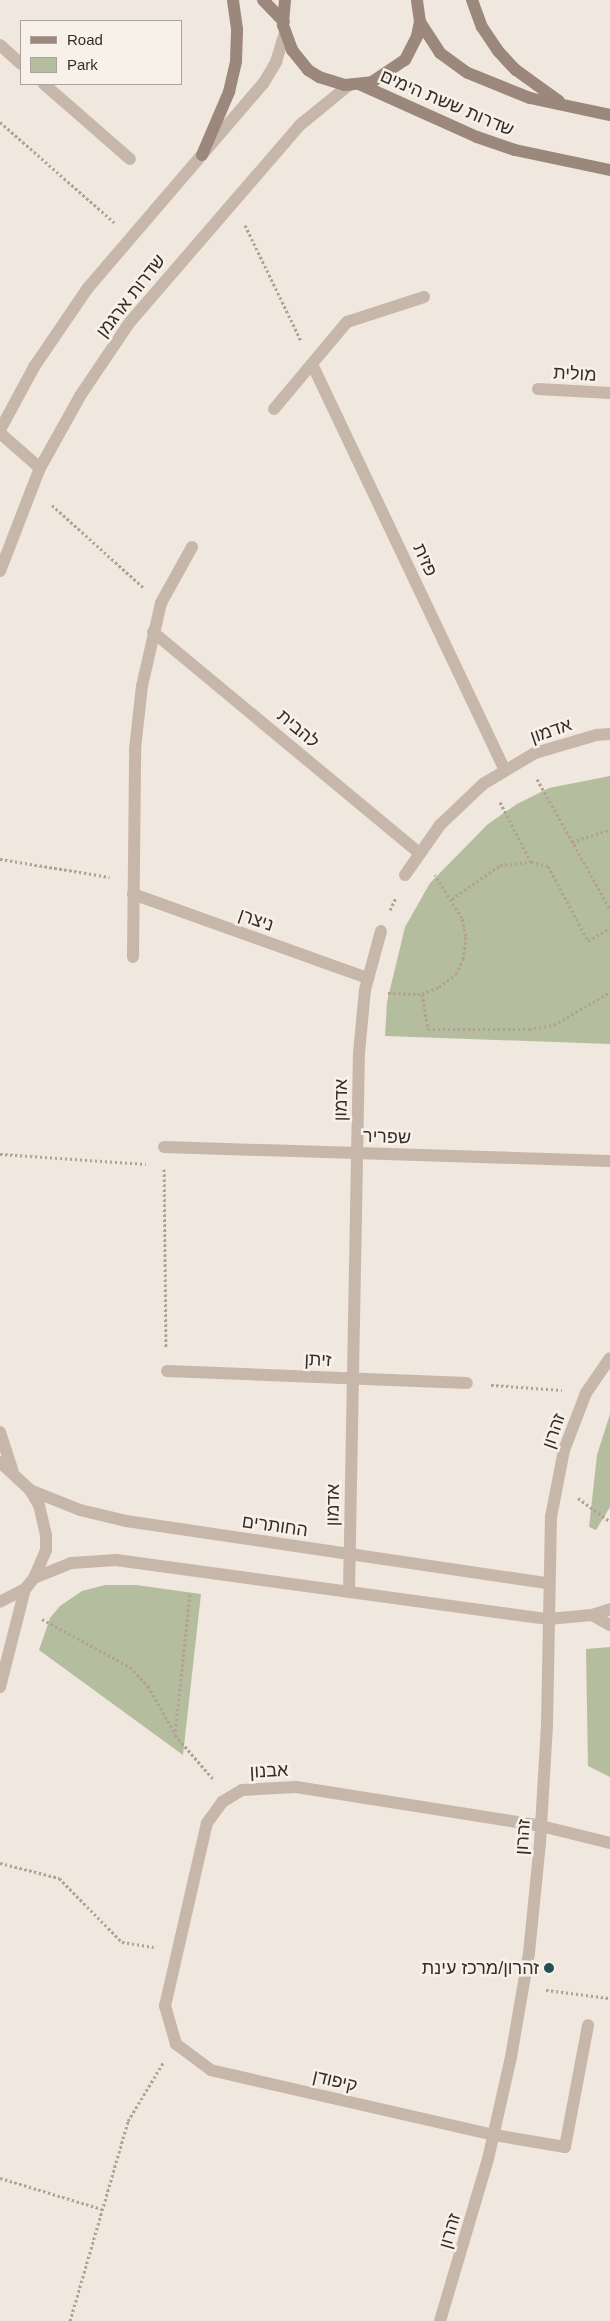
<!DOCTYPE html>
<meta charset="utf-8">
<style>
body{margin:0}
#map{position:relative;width:610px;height:2321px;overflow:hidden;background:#f0e7de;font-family:Arial,Heebo,sans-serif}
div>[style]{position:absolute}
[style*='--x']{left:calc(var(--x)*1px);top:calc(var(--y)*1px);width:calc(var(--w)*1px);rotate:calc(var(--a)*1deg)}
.green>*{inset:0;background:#b4be9f}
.path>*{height:3px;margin-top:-1.5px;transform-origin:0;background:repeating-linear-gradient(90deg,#b3a195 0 2.5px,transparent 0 5px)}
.service>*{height:12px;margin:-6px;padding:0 6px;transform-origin:6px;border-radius:6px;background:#c7b7ab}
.minor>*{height:12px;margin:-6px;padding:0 6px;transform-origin:6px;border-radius:6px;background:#c7b7ab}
.tertiary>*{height:12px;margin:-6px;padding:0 6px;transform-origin:6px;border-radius:6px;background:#c7b7ab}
.secondary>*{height:12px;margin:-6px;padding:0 6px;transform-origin:6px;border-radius:6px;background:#9b877c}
.dots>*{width:14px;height:14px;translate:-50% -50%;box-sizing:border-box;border:2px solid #f8f1ea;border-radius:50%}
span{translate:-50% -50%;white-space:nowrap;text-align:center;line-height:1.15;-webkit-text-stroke:5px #f8f1ea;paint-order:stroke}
.street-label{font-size:18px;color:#362d29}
.poi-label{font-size:18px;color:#362d29}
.right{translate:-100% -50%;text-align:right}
.legend{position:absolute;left:20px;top:20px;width:162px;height:65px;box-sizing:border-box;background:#f8f1ea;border:1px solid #aaa39d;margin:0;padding:6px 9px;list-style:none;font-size:15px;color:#362d29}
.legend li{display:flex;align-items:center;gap:10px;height:25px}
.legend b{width:25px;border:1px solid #aaa39d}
</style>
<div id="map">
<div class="green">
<div style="clip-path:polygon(610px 776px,610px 1044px,385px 1036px,387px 1002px,405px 927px,430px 883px,488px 824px,517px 804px,549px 788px)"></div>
<div style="clip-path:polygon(610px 1414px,610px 1507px,596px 1530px,589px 1527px,597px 1455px)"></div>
<div style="clip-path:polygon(105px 1585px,136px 1585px,201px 1594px,183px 1755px,39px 1650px,50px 1618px,60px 1606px,82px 1591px)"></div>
<div style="clip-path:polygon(610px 1647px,610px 1777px,588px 1766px,586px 1649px)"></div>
</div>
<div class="path">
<div style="--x:0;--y:122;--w:152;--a:41.3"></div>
<div style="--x:245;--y:225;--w:129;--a:64.2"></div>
<div style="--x:52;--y:505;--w:124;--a:42.1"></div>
<div style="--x:537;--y:779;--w:149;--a:60.7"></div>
<div style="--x:500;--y:802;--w:68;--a:62.7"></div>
<div style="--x:531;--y:862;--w:17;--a:13"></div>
<div style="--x:548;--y:866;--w:85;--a:61.9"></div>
<div style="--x:588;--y:941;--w:26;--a:-31"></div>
<div style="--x:572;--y:842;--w:40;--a:-18"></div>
<div style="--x:0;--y:859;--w:111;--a:9.3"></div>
<div style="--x:452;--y:899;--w:59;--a:-35.3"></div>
<div style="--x:500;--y:865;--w:31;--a:-6"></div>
<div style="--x:390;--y:910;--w:14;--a:-65"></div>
<div style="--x:388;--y:993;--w:34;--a:2"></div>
<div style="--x:422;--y:994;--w:18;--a:-22"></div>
<div style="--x:439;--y:987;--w:21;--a:-37"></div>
<div style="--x:456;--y:974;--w:17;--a:-65"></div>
<div style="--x:463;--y:959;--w:23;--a:-83"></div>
<div style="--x:466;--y:936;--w:18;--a:-103"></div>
<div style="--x:462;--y:918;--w:51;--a:-122.1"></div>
<div style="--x:422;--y:994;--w:36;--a:80"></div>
<div style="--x:428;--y:1029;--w:101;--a:0"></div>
<div style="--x:529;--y:1029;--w:25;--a:-9"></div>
<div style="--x:554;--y:1025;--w:65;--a:-30.5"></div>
<div style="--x:0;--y:1154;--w:146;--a:3.9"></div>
<div style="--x:164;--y:1169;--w:179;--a:89.4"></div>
<div style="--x:491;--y:1385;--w:71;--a:4"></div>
<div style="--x:578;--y:1498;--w:39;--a:36"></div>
<div style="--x:190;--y:1594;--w:142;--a:96.1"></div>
<div style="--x:175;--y:1735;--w:60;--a:49.1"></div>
<div style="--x:42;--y:1619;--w:100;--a:28.6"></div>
<div style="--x:130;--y:1667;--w:26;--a:47"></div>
<div style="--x:148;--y:1686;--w:55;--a:60.6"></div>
<div style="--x:0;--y:1863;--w:61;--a:14.3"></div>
<div style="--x:59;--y:1878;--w:90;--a:45.5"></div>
<div style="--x:122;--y:1942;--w:32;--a:9"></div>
<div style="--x:546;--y:1990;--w:64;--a:7.1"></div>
<div style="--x:0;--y:2178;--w:107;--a:16.9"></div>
<div style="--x:70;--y:2321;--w:208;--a:-73.8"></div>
<div style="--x:128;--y:2121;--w:68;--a:-58.9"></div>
</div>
<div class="service">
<div style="--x:0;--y:45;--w:28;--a:42"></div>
<div style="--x:44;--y:84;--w:114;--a:41.1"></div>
<div style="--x:274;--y:409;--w:114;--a:-50"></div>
<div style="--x:347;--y:322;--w:81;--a:-18"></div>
<div style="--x:133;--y:957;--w:208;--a:-89.4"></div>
<div style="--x:135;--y:749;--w:63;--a:-83.7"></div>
<div style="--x:142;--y:686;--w:85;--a:-77.1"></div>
<div style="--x:161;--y:603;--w:64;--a:-61"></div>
<div style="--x:592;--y:1615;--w:21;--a:29"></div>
<div style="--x:548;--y:1619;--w:44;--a:-5.2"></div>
<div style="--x:592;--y:1615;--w:19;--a:-18"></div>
<div style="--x:541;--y:1826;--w:71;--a:13.8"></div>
<div style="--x:494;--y:2135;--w:72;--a:9.6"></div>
<div style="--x:565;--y:2147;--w:124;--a:-79.3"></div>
</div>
<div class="minor">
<div style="--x:312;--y:364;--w:450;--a:64.6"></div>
<div style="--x:538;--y:389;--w:72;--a:3.2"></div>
<div style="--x:0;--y:433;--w:53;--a:41.2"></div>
<div style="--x:153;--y:632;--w:347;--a:39.7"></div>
<div style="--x:405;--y:875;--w:61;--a:-55"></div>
<div style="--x:440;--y:825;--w:59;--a:-43.6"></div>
<div style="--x:483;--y:784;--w:61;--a:-30.8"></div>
<div style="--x:535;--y:753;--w:64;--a:-16.4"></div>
<div style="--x:596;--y:735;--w:14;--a:-4"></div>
<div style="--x:133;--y:894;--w:250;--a:19.7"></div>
<div style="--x:164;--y:1147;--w:445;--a:1.8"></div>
<div style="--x:167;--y:1371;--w:300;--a:2.3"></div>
<div style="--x:30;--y:1490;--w:54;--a:21.8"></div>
<div style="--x:80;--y:1510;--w:47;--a:13.4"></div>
<div style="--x:126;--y:1521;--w:427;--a:8.4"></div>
<div style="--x:34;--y:1578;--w:40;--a:-22"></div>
<div style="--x:71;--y:1563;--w:45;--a:-3.8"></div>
<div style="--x:116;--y:1560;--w:436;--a:7.8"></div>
<div style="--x:349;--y:1591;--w:538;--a:-88.94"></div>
<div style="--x:359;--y:1053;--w:63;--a:-84.6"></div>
<div style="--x:365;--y:990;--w:61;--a:-74.8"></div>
<div style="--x:494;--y:2135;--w:290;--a:-167.1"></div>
<div style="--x:211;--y:2070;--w:44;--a:-143.4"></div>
<div style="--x:176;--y:2044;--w:40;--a:-106"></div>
<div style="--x:165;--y:2006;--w:188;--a:-77.1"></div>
<div style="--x:207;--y:1823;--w:26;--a:-54"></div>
<div style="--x:222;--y:1802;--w:23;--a:-31"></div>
<div style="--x:242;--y:1790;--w:54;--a:-3.2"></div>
<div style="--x:296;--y:1787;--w:248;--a:9"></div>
<div style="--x:440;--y:2321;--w:169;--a:-73.5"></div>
<div style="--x:488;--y:2159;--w:105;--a:-77.3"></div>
<div style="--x:511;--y:2057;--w:106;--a:-80.2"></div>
<div style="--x:529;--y:1953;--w:111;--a:-84.3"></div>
<div style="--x:540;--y:1843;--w:118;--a:-86.6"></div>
<div style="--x:547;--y:1725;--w:208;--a:-88.9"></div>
<div style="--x:551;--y:1517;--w:68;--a:-79"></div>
<div style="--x:564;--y:1450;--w:61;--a:-68.9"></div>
<div style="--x:586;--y:1393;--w:42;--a:-55.6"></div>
</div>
<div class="tertiary">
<div style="--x:0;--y:430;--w:72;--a:-61.6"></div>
<div style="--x:34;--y:367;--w:94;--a:-55.8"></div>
<div style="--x:87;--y:289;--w:270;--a:-49.4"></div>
<div style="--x:263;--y:84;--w:26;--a:-59"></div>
<div style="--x:276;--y:62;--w:31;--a:-73"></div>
<div style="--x:0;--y:571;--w:110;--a:-68.8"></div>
<div style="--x:40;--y:468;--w:82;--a:-60.9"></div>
<div style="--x:80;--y:396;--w:89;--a:-56"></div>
<div style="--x:130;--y:322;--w:260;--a:-49.2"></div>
<div style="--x:300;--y:125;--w:63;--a:-39.2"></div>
<div style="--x:0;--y:1432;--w:40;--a:72"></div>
<div style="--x:0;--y:1462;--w:41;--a:43"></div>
<div style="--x:30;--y:1490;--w:17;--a:59"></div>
<div style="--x:39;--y:1505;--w:31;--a:77"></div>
<div style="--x:46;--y:1535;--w:15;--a:90"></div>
<div style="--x:46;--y:1550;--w:30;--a:113"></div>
<div style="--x:34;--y:1578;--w:14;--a:129"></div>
<div style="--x:25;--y:1589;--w:28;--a:153"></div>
<div style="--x:0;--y:1687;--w:101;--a:-75.7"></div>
</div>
<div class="secondary">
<div style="--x:263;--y:0;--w:30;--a:46"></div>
<div style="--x:285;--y:0;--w:25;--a:95"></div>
<div style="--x:283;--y:25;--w:27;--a:70"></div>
<div style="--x:292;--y:50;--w:26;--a:51"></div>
<div style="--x:308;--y:70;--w:13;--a:32"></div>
<div style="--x:319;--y:77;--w:27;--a:17"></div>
<div style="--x:345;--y:85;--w:27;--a:-6"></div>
<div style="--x:372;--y:82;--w:40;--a:-34"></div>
<div style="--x:405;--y:60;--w:27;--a:-63"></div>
<div style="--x:417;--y:36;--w:14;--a:-78"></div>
<div style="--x:420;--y:22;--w:22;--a:-98"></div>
<div style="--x:472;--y:0;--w:29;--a:70"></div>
<div style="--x:482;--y:27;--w:29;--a:56"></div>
<div style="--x:498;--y:51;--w:26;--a:47"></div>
<div style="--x:516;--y:70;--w:53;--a:35.8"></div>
<div style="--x:420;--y:22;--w:37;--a:57"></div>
<div style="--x:440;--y:53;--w:34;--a:36"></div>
<div style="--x:468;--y:73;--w:67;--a:22"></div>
<div style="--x:530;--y:98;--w:82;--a:12"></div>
<div style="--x:359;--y:84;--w:129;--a:24.2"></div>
<div style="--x:477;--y:137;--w:40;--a:18.9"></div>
<div style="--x:515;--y:150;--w:97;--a:11.9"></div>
<div style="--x:202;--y:155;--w:69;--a:-66.8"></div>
<div style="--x:229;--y:92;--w:32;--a:-77"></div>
<div style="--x:236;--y:61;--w:32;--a:-88"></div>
<div style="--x:237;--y:29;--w:29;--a:-98"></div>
</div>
<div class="dots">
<div style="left:549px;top:1968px;background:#235153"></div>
</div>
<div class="street-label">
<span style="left:447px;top:103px;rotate:23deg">שדרות ששת הימים</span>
<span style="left:131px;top:296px;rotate:-52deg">שדרות ארגמן</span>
<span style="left:575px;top:374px;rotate:3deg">מולית</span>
<span style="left:425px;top:560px;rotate:65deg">פזית</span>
<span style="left:298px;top:729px;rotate:40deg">להבית</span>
<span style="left:551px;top:731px;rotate:-19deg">אדמון</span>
<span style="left:256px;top:920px;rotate:19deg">ניצרן</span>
<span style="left:341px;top:1100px;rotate:-89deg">אדמון</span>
<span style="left:387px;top:1137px;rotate:2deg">שפריר</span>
<span style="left:318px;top:1360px;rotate:2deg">זיתן</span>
<span style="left:554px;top:1431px;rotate:-71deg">זהרון</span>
<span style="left:333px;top:1505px;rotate:-89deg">אדמון</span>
<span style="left:275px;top:1526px;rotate:8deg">החותרים</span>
<span style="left:269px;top:1771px;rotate:-3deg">אבנון</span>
<span style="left:523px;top:1837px;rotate:-86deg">זהרון</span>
<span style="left:335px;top:2081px;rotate:13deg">קיפודן</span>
<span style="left:450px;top:2231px;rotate:-74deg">זהרון</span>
</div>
<div class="poi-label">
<span class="right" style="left:539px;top:1968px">זהרון/מרכז עינת</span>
</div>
<ul class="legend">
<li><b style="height:6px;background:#9b877c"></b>Road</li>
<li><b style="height:14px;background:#b4be9f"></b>Park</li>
</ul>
</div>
